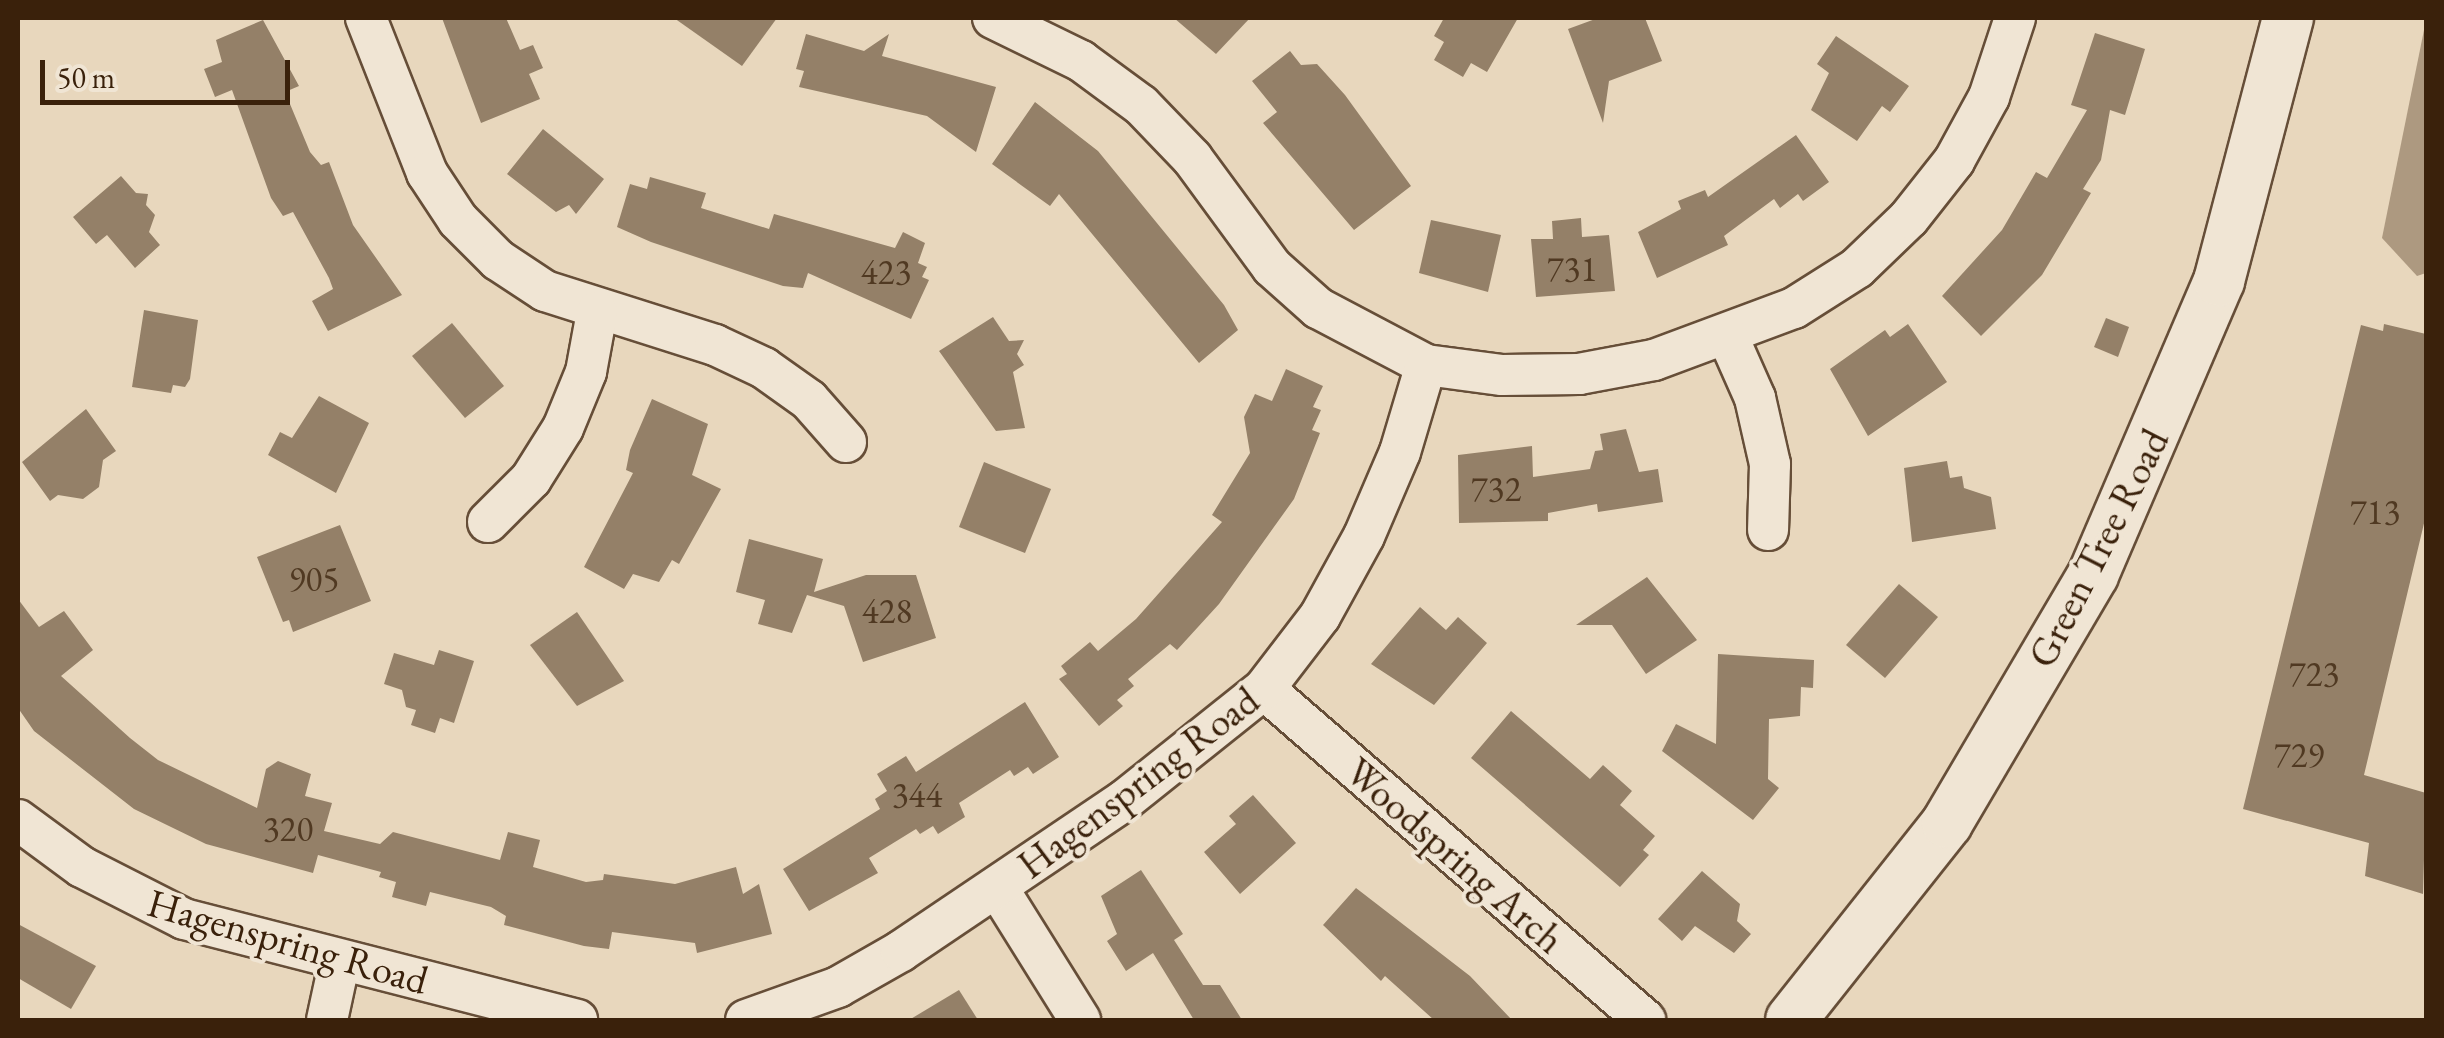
<!DOCTYPE html>
<style>
body{margin:0}
#map{position:relative;width:2444px;height:1038px;overflow:hidden;background:#e8d7bd;font-family:"EB Garamond",serif}
div>[style]{position:absolute}
[style*='--x']{left:calc(var(--x)*1px);top:calc(var(--y)*1px);width:calc(var(--w)*1px);rotate:calc(var(--a)*1deg)}
.water>*{inset:0;background:#ad9980}
.building>*{inset:0;background:#948068}
.roads{filter:drop-shadow(2px 0 #664e38) drop-shadow(-2px 0 #664e38) drop-shadow(0 2px #664e38) drop-shadow(0 -2px #664e38)}
.minor>*{height:40px;margin:-20px;padding:0 20px;transform-origin:20px;border-radius:20px;background:#f0e5d4}
.tertiary>*{height:50px;margin:-25px;padding:0 25px;transform-origin:25px;border-radius:25px;background:#f0e5d4}
span{translate:-50% -50%;white-space:nowrap;text-align:center;line-height:1.15;-webkit-text-stroke:8px #f0e5d4;paint-order:stroke}
.number-label{font-size:35px;color:#503922}
.number-label span{-webkit-text-stroke-width:0}
.street-label{font-size:40px;color:#3a210b}
.frame{position:absolute;inset:0;border:20px solid #3a210b;pointer-events:none}
.scale{position:absolute;left:40px;top:60px;width:250px;height:45px;box-sizing:border-box;border:5px solid #3a210b;border-top:0;padding-left:12px;font-size:30px;line-height:35px;white-space:nowrap;color:#3a210b;-webkit-text-stroke:8px #f0e5d4;paint-order:stroke}
</style>
<div id="map">
<div class="water">
<div style="clip-path:polygon(2426px 20px,2426px 273px,2417px 276px,2382px 238px)"></div>
</div>
<div class="building">
<div style="clip-path:polygon(442px 18px,506px 18px,520px 50px,533px 45px,543px 68px,529px 74px,540px 99px,481px 123px)"></div>
<div style="clip-path:polygon(674px 18px,777px 18px,742px 66px)"></div>
<div style="clip-path:polygon(1174px 18px,1250px 18px,1216px 54px)"></div>
<div style="clip-path:polygon(1444px 18px,1518px 18px,1487px 72px,1471px 63px,1463px 77px,1434px 60px,1444px 42px,1434px 36px)"></div>
<div style="clip-path:polygon(1598px 18px,1645px 18px,1662px 61px,1609px 81px,1603px 123px,1568px 29px)"></div>
<div style="clip-path:polygon(263px 20px,299px 86px,285px 92px,310px 152px,321px 165px,329px 162px,353px 225px,402px 295px,328px 331px,312px 301px,333px 289px,329px 278px,293px 212px,283px 216px,271px 198px,232px 90px,215px 97px,204px 69px,222px 62px,216px 40px)"></div>
<div style="clip-path:polygon(2095px 33px,2145px 49px,2125px 115px,2110px 110px,2101px 160px,2083px 189px,2091px 193px,2042px 275px,1981px 336px,1942px 296px,2002px 230px,2036px 172px,2047px 178px,2087px 110px,2071px 105px)"></div>
<div style="clip-path:polygon(806px 34px,864px 51px,889px 34px,882px 56px,996px 87px,976px 152px,927px 116px,799px 87px,804px 71px,796px 69px)"></div>
<div style="clip-path:polygon(1836px 36px,1909px 86px,1890px 112px,1882px 106px,1857px 141px,1811px 110px,1829px 73px,1817px 64px)"></div>
<div style="clip-path:polygon(1290px 51px,1301px 65px,1317px 64px,1345px 95px,1411px 186px,1354px 230px,1263px 123px,1277px 112px,1252px 81px)"></div>
<div style="clip-path:polygon(1035px 102px,1098px 151px,1224px 305px,1238px 330px,1199px 363px,1059px 194px,1050px 206px,992px 164px)"></div>
<div style="clip-path:polygon(543px 129px,604px 179px,576px 214px,569px 205px,556px 212px,507px 174px)"></div>
<div style="clip-path:polygon(1796px 135px,1829px 182px,1803px 201px,1798px 194px,1780px 208px,1774px 199px,1724px 236px,1728px 245px,1657px 278px,1638px 232px,1681px 209px,1678px 201px,1705px 190px,1708px 197px)"></div>
<div style="clip-path:polygon(121px 176px,136px 193px,148px 194px,146px 205px,155px 215px,149px 232px,160px 245px,135px 268px,107px 235px,96px 244px,73px 217px)"></div>
<div style="clip-path:polygon(650px 177px,706px 193px,701px 208px,769px 229px,774px 214px,895px 248px,903px 232px,925px 243px,918px 263px,927px 267px,922px 277px,929px 280px,911px 319px,808px 273px,803px 288px,783px 286px,651px 242px,617px 227px,630px 184px,647px 189px)"></div>
<div style="clip-path:polygon(1581px 218px,1582px 237px,1609px 235px,1615px 291px,1536px 297px,1531px 239px,1553px 239px,1552px 221px)"></div>
<div style="clip-path:polygon(1431px 220px,1501px 235px,1488px 292px,1419px 273px)"></div>
<div style="clip-path:polygon(144px 310px,198px 320px,190px 379px,185px 387px,173px 385px,171px 393px,132px 387px)"></div>
<div style="clip-path:polygon(993px 317px,1009px 341px,1024px 340px,1017px 354px,1024px 365px,1013px 372px,1025px 428px,996px 431px,939px 351px)"></div>
<div style="clip-path:polygon(2106px 318px,2129px 327px,2118px 357px,2094px 347px)"></div>
<div style="clip-path:polygon(452px 323px,504px 386px,465px 418px,412px 356px)"></div>
<div style="clip-path:polygon(1908px 324px,1947px 382px,1868px 436px,1830px 369px,1885px 330px,1890px 337px)"></div>
<div style="clip-path:polygon(2384px 324px,2426px 334px,2426px 515px,2364px 775px,2426px 793px,2423px 894px,2365px 876px,2369px 843px,2243px 809px,2361px 325px,2383px 331px)"></div>
<div style="clip-path:polygon(1286px 369px,1323px 386px,1313px 407px,1321px 410px,1312px 430px,1320px 433px,1294px 499px,1219px 604px,1177px 650px,1170px 644px,1128px 679px,1134px 686px,1117px 700px,1123px 706px,1099px 726px,1059px 679px,1067px 674px,1061px 666px,1090px 642px,1098px 651px,1136px 619px,1222px 522px,1212px 515px,1250px 453px,1244px 417px,1255px 394px,1272px 401px)"></div>
<div style="clip-path:polygon(319px 396px,369px 423px,336px 493px,268px 455px,280px 432px,292px 438px)"></div>
<div style="clip-path:polygon(652px 399px,708px 424px,692px 475px,721px 489px,679px 564px,672px 560px,659px 582px,633px 574px,624px 589px,584px 567px,633px 473px,626px 470px,630px 450px)"></div>
<div style="clip-path:polygon(86px 409px,116px 451px,103px 460px,99px 487px,83px 499px,58px 495px,50px 501px,22px 462px)"></div>
<div style="clip-path:polygon(1626px 429px,1639px 472px,1658px 469px,1663px 502px,1598px 512px,1597px 504px,1548px 513px,1548px 521px,1459px 523px,1458px 455px,1532px 446px,1533px 477px,1590px 469px,1595px 451px,1603px 450px,1600px 434px)"></div>
<div style="clip-path:polygon(1947px 461px,1950px 478px,1962px 476px,1964px 488px,1991px 497px,1996px 529px,1912px 542px,1904px 468px)"></div>
<div style="clip-path:polygon(984px 462px,1051px 489px,1025px 553px,959px 527px)"></div>
<div style="clip-path:polygon(340px 525px,371px 601px,293px 632px,289px 620px,283px 622px,257px 557px)"></div>
<div style="clip-path:polygon(749px 539px,823px 559px,814px 592px,866px 575px,916px 575px,936px 638px,863px 662px,844px 606px,807px 595px,792px 633px,758px 624px,765px 600px,736px 592px)"></div>
<div style="clip-path:polygon(1647px 577px,1697px 640px,1646px 674px,1612px 625px,1576px 625px)"></div>
<div style="clip-path:polygon(1899px 584px,1938px 617px,1885px 678px,1846px 645px)"></div>
<div style="clip-path:polygon(18px 599px,39px 627px,64px 611px,93px 650px,61px 676px,130px 738px,158px 760px,257px 808px,266px 769px,278px 761px,311px 774px,305px 796px,332px 803px,324px 831px,380px 844px,393px 832px,500px 860px,508px 832px,540px 840px,533px 867px,586px 882px,603px 880px,604px 874px,675px 884px,736px 867px,743px 894px,759px 884px,772px 934px,697px 953px,695px 943px,612px 932px,609px 949px,584px 946px,504px 925px,506px 916px,491px 907px,430px 892px,426px 906px,392px 897px,396px 882px,379px 877px,381px 872px,318px 855px,313px 873px,206px 844px,134px 809px,34px 731px,18px 708px)"></div>
<div style="clip-path:polygon(1420px 607px,1446px 630px,1458px 617px,1487px 643px,1434px 705px,1371px 664px)"></div>
<div style="clip-path:polygon(577px 612px,624px 681px,577px 706px,530px 645px)"></div>
<div style="clip-path:polygon(439px 650px,474px 661px,454px 723px,440px 718px,435px 733px,411px 725px,416px 710px,406px 707px,402px 690px,384px 684px,394px 653px,434px 665px)"></div>
<div style="clip-path:polygon(1718px 654px,1814px 660px,1813px 688px,1801px 687px,1800px 716px,1769px 719px,1768px 779px,1779px 788px,1753px 820px,1662px 751px,1676px 724px,1716px 744px)"></div>
<div style="clip-path:polygon(1025px 702px,1059px 757px,1033px 774px,1028px 767px,1014px 776px,1010px 770px,959px 803px,965px 817px,938px 834px,933px 826px,920px 834px,916px 829px,869px 858px,878px 873px,809px 911px,783px 869px,880px 809px,875px 799px,887px 791px,877px 774px,906px 756px,916px 772px)"></div>
<div style="clip-path:polygon(1511px 711px,1590px 779px,1603px 765px,1632px 791px,1620px 805px,1655px 836px,1643px 850px,1649px 855px,1620px 887px,1471px 758px)"></div>
<div style="clip-path:polygon(1253px 795px,1296px 843px,1240px 894px,1204px 852px,1236px 824px,1229px 816px)"></div>
<div style="clip-path:polygon(1141px 870px,1183px 934px,1174px 940px,1203px 985px,1220px 985px,1242px 1020px,1194px 1020px,1153px 953px,1126px 971px,1107px 941px,1117px 934px,1101px 896px)"></div>
<div style="clip-path:polygon(1702px 871px,1740px 904px,1737px 921px,1751px 934px,1734px 953px,1695px 926px,1682px 941px,1658px 919px)"></div>
<div style="clip-path:polygon(1356px 888px,1470px 976px,1512px 1020px,1434px 1020px,1385px 976px,1381px 981px,1323px 925px)"></div>
<div style="clip-path:polygon(18px 924px,96px 966px,71px 1009px,18px 978px)"></div>
<div style="clip-path:polygon(959px 990px,978px 1020px,909px 1020px)"></div>
</div>
<div class="roads">
<div class="minor">
<div style="--x:366;--y:18;--w:167;--a:68.5"></div>
<div style="--x:427;--y:173;--w:56;--a:56.6"></div>
<div style="--x:458;--y:220;--w:57;--a:45"></div>
<div style="--x:498;--y:260;--w:56;--a:33.4"></div>
<div style="--x:545;--y:291;--w:178;--a:17.6"></div>
<div style="--x:715;--y:345;--w:54;--a:25.1"></div>
<div style="--x:764;--y:368;--w:55;--a:35.4"></div>
<div style="--x:809;--y:400;--w:56;--a:48.6"></div>
<div style="--x:993;--y:18;--w:98;--a:26"></div>
<div style="--x:1081;--y:61;--w:74;--a:36.3"></div>
<div style="--x:1141;--y:105;--w:74;--a:46.1"></div>
<div style="--x:1192;--y:158;--w:135;--a:53.7"></div>
<div style="--x:1272;--y:267;--w:62;--a:41.7"></div>
<div style="--x:1318;--y:308;--w:122;--a:27.8"></div>
<div style="--x:1426;--y:365;--w:77;--a:7.5"></div>
<div style="--x:1502;--y:375;--w:77;--a:-0.7"></div>
<div style="--x:1579;--y:374;--w:76;--a:-10.6"></div>
<div style="--x:1654;--y:360;--w:149;--a:-20.4"></div>
<div style="--x:1794;--y:308;--w:75;--a:-32.4"></div>
<div style="--x:1857;--y:268;--w:72;--a:-43.9"></div>
<div style="--x:1909;--y:218;--w:73;--a:-51.7"></div>
<div style="--x:1954;--y:161;--w:73;--a:-61.3"></div>
<div style="--x:1989;--y:97;--w:83;--a:-71.8"></div>
<div style="--x:1728;--y:337;--w:67;--a:66.1"></div>
<div style="--x:1755;--y:398;--w:68;--a:77.2"></div>
<div style="--x:1770;--y:464;--w:66;--a:91.7"></div>
<div style="--x:488;--y:522;--w:61;--a:-45"></div>
<div style="--x:531;--y:479;--w:60;--a:-57.9"></div>
<div style="--x:563;--y:428;--w:61;--a:-67.7"></div>
<div style="--x:586;--y:372;--w:61;--a:-79.6"></div>
<div style="--x:1264;--y:689;--w:505;--a:40.98"></div>
<div style="--x:18;--y:820;--w:79;--a:36.3"></div>
<div style="--x:82;--y:867;--w:114;--a:27"></div>
<div style="--x:184;--y:919;--w:406;--a:14.4"></div>
<div style="--x:997;--y:887;--w:157;--a:58"></div>
<div style="--x:327;--y:1020;--w:61;--a:-77.8"></div>
<div style="--x:746;--y:1020;--w:98;--a:-19.7"></div>
<div style="--x:838;--y:987;--w:73;--a:-29.7"></div>
<div style="--x:901;--y:951;--w:270;--a:-34"></div>
<div style="--x:1125;--y:800;--w:178;--a:-38.6"></div>
<div style="--x:1264;--y:689;--w:92;--a:-52.5"></div>
<div style="--x:1320;--y:616;--w:91;--a:-61.2"></div>
<div style="--x:1364;--y:536;--w:91;--a:-66.8"></div>
<div style="--x:1400;--y:452;--w:91;--a:-73.4"></div>
</div>
<div class="tertiary">
<div style="--x:1791;--y:1020;--w:251;--a:-51.6"></div>
<div style="--x:1947;--y:823;--w:288;--a:-59.5"></div>
<div style="--x:2093;--y:575;--w:320;--a:-66.8"></div>
<div style="--x:2219;--y:281;--w:272;--a:-75.3"></div>
</div>
</div>
<div class="number-label">
<span style="left:1572px;top:269px">731</span>
<span style="left:886px;top:272px">423</span>
<span style="left:1496px;top:489px">732</span>
<span style="left:2375px;top:512px">713</span>
<span style="left:314px;top:579px">905</span>
<span style="left:887px;top:611px">428</span>
<span style="left:2314px;top:674px">723</span>
<span style="left:2299px;top:755px">729</span>
<span style="left:917px;top:795px">344</span>
<span style="left:288px;top:829px">320</span>
</div>
<div class="street-label">
<span style="left:2098px;top:548px;rotate:-63deg">Green Tree Road</span>
<span style="left:1138px;top:782px;rotate:-37deg">Hagenspring Road</span>
<span style="left:1455px;top:855px;rotate:41deg">Woodspring Arch</span>
<span style="left:288px;top:941px;rotate:16deg">Hagenspring Road</span>
</div>
<div class="frame"></div>
<div class="scale">50 m</div>
</div>
